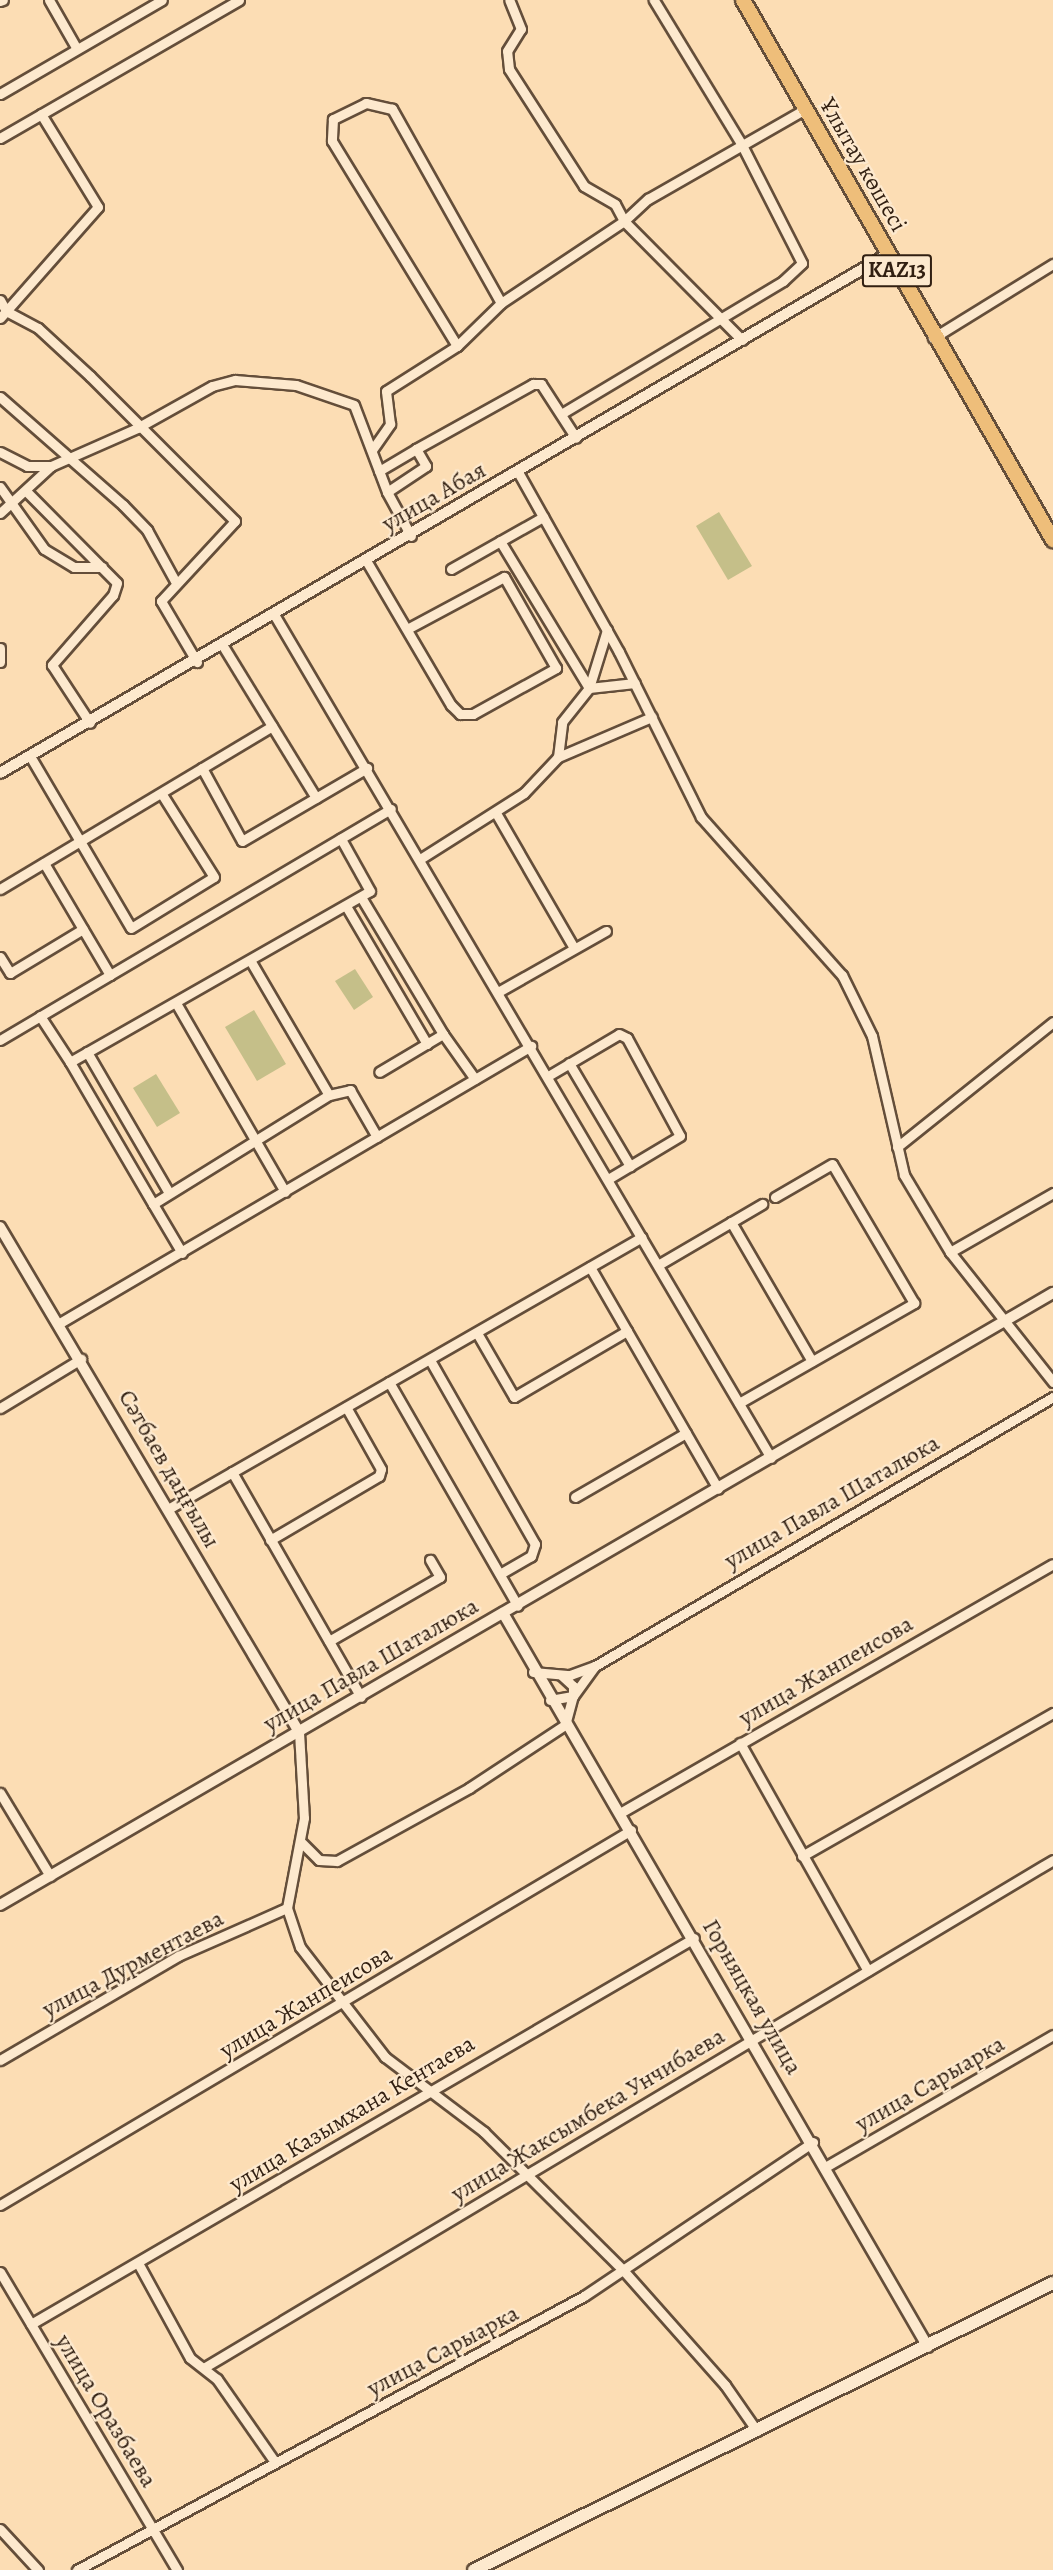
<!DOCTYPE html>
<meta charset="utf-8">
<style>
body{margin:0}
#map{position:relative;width:1053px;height:2570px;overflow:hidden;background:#fcddb4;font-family:Alegreya,serif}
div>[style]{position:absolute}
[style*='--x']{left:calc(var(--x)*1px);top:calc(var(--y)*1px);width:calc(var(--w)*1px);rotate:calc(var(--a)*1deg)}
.green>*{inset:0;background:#c5bf89}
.roads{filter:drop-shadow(2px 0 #644e3a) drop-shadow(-2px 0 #644e3a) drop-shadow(0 2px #644e3a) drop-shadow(0 -2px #644e3a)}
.minor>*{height:9px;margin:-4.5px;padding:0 4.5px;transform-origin:4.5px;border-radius:4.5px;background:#fde9ce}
.tertiary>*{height:10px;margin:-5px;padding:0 5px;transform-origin:5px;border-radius:5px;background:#fde9ce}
.secondary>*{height:12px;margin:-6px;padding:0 6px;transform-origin:6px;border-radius:6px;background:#fde9ce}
.primary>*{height:14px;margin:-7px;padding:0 7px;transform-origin:7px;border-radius:7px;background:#eebe7a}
span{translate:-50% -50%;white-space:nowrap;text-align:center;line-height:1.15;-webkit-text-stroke:4.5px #fde9ce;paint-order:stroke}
.shield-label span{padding:2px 4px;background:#fde9ce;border:2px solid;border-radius:4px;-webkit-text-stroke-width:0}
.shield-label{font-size:22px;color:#311f11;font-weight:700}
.street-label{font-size:24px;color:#311f11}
</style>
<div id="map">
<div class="green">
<div style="clip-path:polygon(719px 512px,752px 566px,728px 580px,696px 526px)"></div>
<div style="clip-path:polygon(355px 969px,373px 997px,354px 1010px,335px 981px)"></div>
<div style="clip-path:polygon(254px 1010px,286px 1064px,257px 1081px,225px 1027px)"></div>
<div style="clip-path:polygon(156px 1074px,180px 1113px,157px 1127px,133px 1088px)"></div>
</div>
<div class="roads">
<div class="minor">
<div style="--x:49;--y:0;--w:56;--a:60.3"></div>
<div style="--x:0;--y:1;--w:3;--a:-18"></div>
<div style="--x:0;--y:94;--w:187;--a:-30.1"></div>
<div style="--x:0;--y:138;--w:276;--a:-30"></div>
<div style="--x:0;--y:300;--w:13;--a:61"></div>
<div style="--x:6;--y:311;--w:36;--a:28"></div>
<div style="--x:38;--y:328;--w:71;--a:42.7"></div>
<div style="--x:90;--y:376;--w:205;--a:45"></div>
<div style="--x:235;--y:521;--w:109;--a:132.8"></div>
<div style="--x:161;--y:601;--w:71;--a:59.5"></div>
<div style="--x:501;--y:303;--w:148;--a:-33.7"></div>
<div style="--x:624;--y:221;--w:19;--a:-118"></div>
<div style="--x:615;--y:204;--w:36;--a:-150"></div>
<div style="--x:584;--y:186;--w:139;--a:-122.7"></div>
<div style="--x:509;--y:69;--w:18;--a:-96"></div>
<div style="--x:507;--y:51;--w:26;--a:-58"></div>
<div style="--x:521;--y:29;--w:31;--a:-112"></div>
<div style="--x:0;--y:318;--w:148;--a:-48.6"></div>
<div style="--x:98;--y:207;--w:109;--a:-121.5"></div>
<div style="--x:933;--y:338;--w:141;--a:-31.7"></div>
<div style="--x:742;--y:340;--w:168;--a:-134.8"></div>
<div style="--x:624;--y:221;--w:33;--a:-43"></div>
<div style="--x:648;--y:199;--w:181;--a:-29.8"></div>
<div style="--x:0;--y:397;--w:164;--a:41.3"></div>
<div style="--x:123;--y:505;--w:35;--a:46"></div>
<div style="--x:147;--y:530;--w:58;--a:61.2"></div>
<div style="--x:561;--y:414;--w:259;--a:-30.9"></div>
<div style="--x:783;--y:281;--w:26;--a:-43"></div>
<div style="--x:802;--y:263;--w:132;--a:-117"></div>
<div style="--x:742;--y:145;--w:170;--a:-121.3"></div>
<div style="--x:372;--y:450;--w:32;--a:-55"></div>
<div style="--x:390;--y:424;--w:33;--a:-97"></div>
<div style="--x:386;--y:391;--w:84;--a:-32.4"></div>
<div style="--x:457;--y:346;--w:62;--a:-44.3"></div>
<div style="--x:501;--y:303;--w:223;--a:-119.3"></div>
<div style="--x:392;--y:109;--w:27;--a:-167"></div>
<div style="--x:366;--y:103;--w:37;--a:154"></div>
<div style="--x:333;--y:119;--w:22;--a:93"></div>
<div style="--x:332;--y:141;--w:240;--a:58.6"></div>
<div style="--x:0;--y:452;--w:30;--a:27"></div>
<div style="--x:27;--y:466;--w:24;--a:0"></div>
<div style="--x:51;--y:466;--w:94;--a:-23.8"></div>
<div style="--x:137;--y:428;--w:86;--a:-29.2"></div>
<div style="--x:212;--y:386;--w:24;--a:-15"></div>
<div style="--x:235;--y:380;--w:61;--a:4.7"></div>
<div style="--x:296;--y:385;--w:61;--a:19"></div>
<div style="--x:354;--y:405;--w:93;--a:69.2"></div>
<div style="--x:387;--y:492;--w:50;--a:61.4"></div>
<div style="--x:379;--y:471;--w:43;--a:-30.7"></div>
<div style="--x:518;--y:472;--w:206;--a:60.7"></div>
<div style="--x:619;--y:652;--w:184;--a:63.6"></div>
<div style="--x:701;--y:817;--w:212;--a:48.3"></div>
<div style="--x:842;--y:975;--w:68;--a:63.8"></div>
<div style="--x:872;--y:1036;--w:143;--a:77"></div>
<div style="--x:904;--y:1175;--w:90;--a:59.1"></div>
<div style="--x:950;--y:1252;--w:166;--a:51.6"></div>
<div style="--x:0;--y:487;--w:76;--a:54.6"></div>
<div style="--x:44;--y:549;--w:35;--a:31"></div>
<div style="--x:74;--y:567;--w:28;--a:0"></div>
<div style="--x:26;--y:491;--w:129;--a:45.3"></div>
<div style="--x:117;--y:583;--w:13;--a:108"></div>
<div style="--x:113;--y:595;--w:93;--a:131.1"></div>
<div style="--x:52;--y:665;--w:69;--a:56.8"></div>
<div style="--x:387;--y:492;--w:47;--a:-33.7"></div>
<div style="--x:426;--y:466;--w:20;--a:-120"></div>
<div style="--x:416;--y:449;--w:134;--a:-29.1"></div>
<div style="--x:533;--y:384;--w:8;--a:0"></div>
<div style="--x:541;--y:384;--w:64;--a:57.1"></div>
<div style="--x:0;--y:513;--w:69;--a:-42.7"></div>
<div style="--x:500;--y:541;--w:172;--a:58.8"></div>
<div style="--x:367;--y:562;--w:166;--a:59.6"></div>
<div style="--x:451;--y:705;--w:13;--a:45"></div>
<div style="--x:460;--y:714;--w:13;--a:0"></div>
<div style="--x:473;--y:714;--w:95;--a:-29"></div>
<div style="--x:556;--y:668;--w:105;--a:-119.7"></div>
<div style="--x:504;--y:577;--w:110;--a:151.8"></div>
<div style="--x:451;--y:569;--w:106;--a:-29.5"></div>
<div style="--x:275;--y:616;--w:977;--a:59.5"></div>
<div style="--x:223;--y:646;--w:178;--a:58.5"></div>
<div style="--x:0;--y:648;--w:14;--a:90"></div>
<div style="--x:589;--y:688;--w:46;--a:-6.2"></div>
<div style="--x:30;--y:756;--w:199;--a:59.6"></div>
<div style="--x:131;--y:928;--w:97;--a:-31.6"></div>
<div style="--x:214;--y:877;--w:99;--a:-122.2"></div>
<div style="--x:558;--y:757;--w:35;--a:-83"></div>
<div style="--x:562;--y:722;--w:43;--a:-51.5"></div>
<div style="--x:589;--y:688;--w:61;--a:-72.8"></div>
<div style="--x:202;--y:768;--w:83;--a:61.3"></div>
<div style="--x:242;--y:841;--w:145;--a:-30.3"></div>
<div style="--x:496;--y:813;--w:156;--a:60"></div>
<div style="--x:420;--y:859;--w:123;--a:-32.4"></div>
<div style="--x:524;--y:793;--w:50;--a:-46.6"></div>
<div style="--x:558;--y:757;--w:102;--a:-23.1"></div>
<div style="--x:44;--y:863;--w:130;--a:59.5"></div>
<div style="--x:0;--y:889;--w:317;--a:-30.9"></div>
<div style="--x:361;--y:897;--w:160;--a:59.1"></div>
<div style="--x:443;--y:1034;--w:74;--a:149.3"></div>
<div style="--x:346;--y:906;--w:160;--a:59.6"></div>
<div style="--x:0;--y:957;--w:19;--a:58"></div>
<div style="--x:10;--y:973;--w:85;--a:-31.1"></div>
<div style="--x:250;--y:960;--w:156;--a:59.7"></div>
<div style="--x:498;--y:992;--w:124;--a:-29.5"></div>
<div style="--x:176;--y:1003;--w:218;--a:60"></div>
<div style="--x:40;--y:1016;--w:55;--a:56.9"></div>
<div style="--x:443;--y:1034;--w:55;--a:54.6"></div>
<div style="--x:0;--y:1040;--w:454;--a:-30.6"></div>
<div style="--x:87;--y:1052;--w:163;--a:59.8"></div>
<div style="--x:569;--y:1063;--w:120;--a:59.4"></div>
<div style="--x:548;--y:1076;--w:82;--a:-30.6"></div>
<div style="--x:619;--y:1034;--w:9;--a:27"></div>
<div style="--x:627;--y:1038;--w:111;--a:61.6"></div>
<div style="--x:680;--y:1136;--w:84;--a:149.2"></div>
<div style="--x:897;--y:1147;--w:200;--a:-38.7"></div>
<div style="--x:153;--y:1204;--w:164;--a:-120.3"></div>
<div style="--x:70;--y:1062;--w:345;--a:-29.7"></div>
<div style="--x:370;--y:891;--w:60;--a:-119.1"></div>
<div style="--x:731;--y:1222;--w:161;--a:59.8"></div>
<div style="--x:950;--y:1252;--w:119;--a:-29.8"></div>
<div style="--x:182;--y:1253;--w:57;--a:-120.6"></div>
<div style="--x:153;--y:1204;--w:207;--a:-31.8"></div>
<div style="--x:329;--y:1095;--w:22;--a:-13"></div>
<div style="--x:350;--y:1090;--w:54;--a:60.1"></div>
<div style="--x:658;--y:1265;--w:121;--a:-30.4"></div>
<div style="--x:590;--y:1267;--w:256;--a:60"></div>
<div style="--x:58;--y:1324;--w:549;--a:-30.44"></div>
<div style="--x:477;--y:1333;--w:74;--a:60"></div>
<div style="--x:514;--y:1397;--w:131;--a:-30.3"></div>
<div style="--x:430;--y:1360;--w:212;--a:60.3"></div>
<div style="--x:535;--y:1544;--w:13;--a:108"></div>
<div style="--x:531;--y:1556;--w:36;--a:150"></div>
<div style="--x:389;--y:1382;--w:258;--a:60.1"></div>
<div style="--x:739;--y:1403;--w:202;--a:-29.7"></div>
<div style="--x:914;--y:1303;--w:161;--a:-120.5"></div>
<div style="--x:832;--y:1164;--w:66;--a:149.9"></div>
<div style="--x:0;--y:1408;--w:95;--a:-31.2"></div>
<div style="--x:232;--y:1472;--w:259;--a:60.2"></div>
<div style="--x:575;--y:1497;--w:128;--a:-30"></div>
<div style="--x:168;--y:1509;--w:546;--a:-29.85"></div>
<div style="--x:270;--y:1540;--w:126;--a:-30.4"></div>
<div style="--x:379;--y:1476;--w:7;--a:-74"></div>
<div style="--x:381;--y:1469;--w:71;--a:-119.4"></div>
<div style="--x:329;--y:1641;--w:128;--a:-30"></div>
<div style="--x:440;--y:1577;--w:20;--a:-120"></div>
<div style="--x:533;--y:1672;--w:37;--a:5"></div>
<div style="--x:570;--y:1675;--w:27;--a:-20"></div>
<div style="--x:595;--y:1666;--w:531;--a:-30.43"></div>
<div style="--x:550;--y:1700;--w:23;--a:-10"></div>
<div style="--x:573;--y:1696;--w:10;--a:-90"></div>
<div style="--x:573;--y:1686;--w:16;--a:-137"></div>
<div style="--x:299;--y:1732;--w:86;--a:86.7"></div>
<div style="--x:304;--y:1818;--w:92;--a:100.7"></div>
<div style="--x:287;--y:1908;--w:41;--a:71.6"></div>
<div style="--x:300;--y:1947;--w:139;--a:52.3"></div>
<div style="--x:385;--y:2057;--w:124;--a:37.1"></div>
<div style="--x:484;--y:2132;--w:196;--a:44.8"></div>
<div style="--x:623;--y:2270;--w:154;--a:48.4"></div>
<div style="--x:725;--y:2385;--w:56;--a:55.2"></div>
<div style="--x:740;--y:1743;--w:261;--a:60.7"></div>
<div style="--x:0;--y:1793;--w:97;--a:58.9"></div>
<div style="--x:620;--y:1813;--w:499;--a:-29.9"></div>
<div style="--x:302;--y:1843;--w:24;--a:45"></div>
<div style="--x:319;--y:1860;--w:18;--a:3"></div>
<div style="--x:337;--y:1861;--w:151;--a:-28.9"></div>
<div style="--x:469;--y:1788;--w:115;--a:-33.3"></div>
<div style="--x:565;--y:1725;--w:30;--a:-75"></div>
<div style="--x:573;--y:1696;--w:37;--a:-54"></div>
<div style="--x:802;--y:1856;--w:289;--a:-29.7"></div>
<div style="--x:0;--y:2060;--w:206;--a:-30.3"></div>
<div style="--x:178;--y:1956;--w:119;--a:-23.8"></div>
<div style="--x:827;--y:2166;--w:261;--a:-30.1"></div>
<div style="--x:0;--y:2205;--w:734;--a:-30.72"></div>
<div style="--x:138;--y:2263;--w:108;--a:61.3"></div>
<div style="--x:190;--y:2358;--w:34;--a:38"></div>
<div style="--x:217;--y:2379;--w:101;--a:55.1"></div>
<div style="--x:0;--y:2272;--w:347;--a:59.3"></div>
<div style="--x:31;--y:2324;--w:767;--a:-30.21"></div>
<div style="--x:205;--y:2367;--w:988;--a:-30.87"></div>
<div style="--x:0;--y:2529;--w:56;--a:47.2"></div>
<div style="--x:77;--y:2570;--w:576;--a:-28.39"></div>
<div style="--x:584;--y:2296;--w:276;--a:-33.9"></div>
</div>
<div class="tertiary">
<div style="--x:0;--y:773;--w:1029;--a:-30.3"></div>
<div style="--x:0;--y:1227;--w:587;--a:59.37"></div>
<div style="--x:503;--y:1613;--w:848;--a:59.93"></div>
<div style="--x:0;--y:1905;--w:1218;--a:-30.17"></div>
</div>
<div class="secondary">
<div style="--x:474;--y:2570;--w:646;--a:-26.37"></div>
</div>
<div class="primary">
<div style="--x:743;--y:0;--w:623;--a:60.14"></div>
</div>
</div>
<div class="shield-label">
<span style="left:897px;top:271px">KAZ13</span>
</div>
<div class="street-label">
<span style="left:863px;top:165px;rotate:60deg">Ұлытау көшесі</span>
<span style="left:434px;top:497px;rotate:-30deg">улица Абая</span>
<span style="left:169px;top:1469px;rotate:60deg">Сәтбаев даңғылы</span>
<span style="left:832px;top:1502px;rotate:-30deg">улица Павла Шаталюка</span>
<span style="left:371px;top:1665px;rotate:-30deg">улица Павла Шаталюка</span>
<span style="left:826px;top:1671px;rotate:-30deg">улица Жанпеисова</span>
<span style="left:133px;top:1964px;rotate:-28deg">улица Дурментаева</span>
<span style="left:752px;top:1997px;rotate:60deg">Горняцкая улица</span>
<span style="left:306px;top:2002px;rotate:-31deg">улица Жанпеисова</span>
<span style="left:930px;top:2084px;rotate:-30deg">улица Сарыарка</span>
<span style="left:352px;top:2114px;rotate:-31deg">улица Казымхана Кентаева</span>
<span style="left:588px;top:2115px;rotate:-31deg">улица Жаксымбека Унчибаева</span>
<span style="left:443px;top:2351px;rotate:-28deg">улица Сарыарка</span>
<span style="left:106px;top:2411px;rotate:59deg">улица Оразбаева</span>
</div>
</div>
